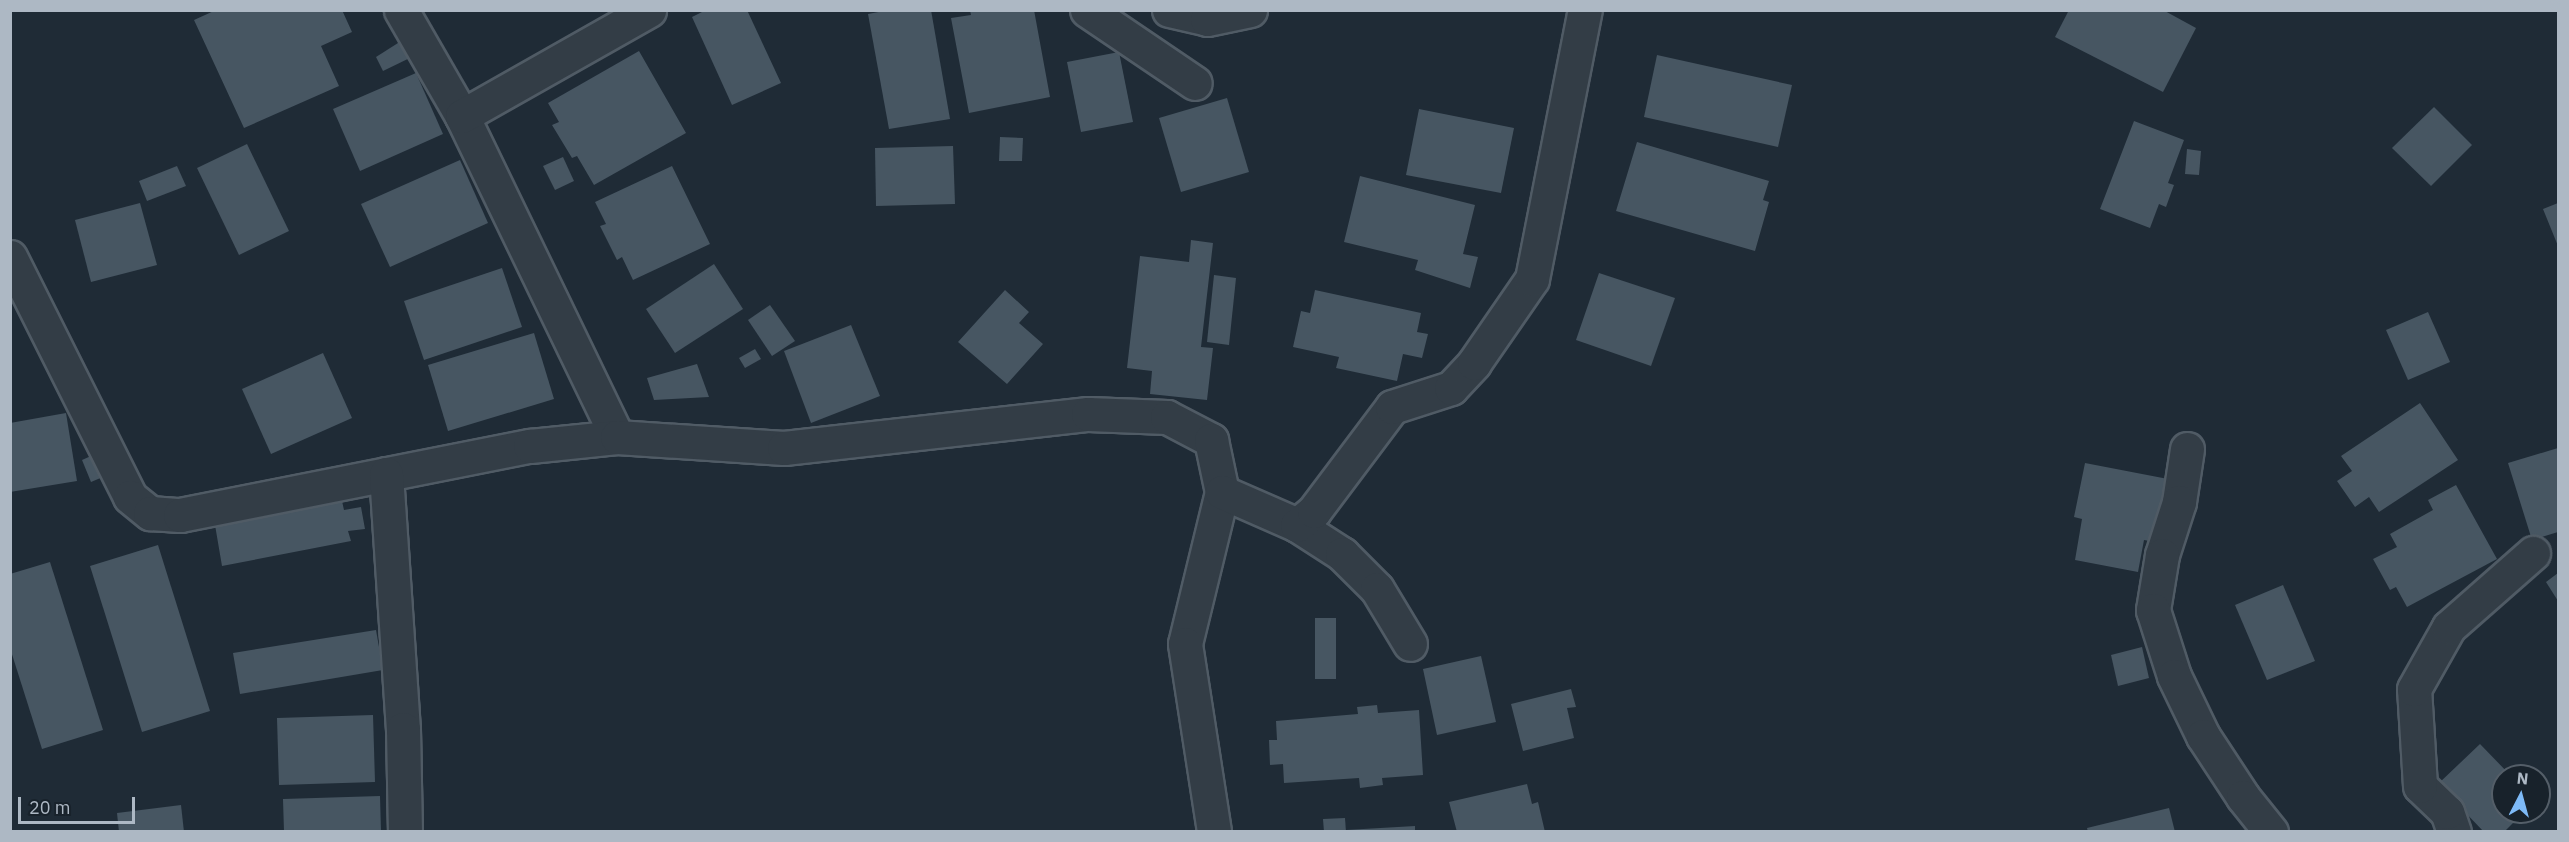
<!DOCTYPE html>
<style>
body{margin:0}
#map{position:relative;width:2569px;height:842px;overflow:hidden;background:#1f2b36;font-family:"IBM Plex Sans",sans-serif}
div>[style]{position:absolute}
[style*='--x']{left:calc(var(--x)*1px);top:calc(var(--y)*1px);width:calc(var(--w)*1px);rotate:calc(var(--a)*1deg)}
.building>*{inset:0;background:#475662}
.roads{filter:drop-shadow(2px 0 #505b65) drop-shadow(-2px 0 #505b65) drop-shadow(0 2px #505b65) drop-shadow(0 -2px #505b65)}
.street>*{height:33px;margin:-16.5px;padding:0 16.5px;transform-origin:16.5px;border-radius:16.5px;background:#333d46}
span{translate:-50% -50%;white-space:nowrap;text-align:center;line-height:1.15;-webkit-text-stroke:4.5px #18222b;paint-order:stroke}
.frame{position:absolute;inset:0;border:12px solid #adb8c4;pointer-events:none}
.north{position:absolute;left:2491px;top:764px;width:60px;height:60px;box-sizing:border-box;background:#18222b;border:2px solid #545e68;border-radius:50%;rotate:6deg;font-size:16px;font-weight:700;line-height:24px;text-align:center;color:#adb8c4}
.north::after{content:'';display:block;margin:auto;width:21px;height:27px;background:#7ebaf7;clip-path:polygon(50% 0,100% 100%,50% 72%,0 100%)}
.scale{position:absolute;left:18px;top:797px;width:117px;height:27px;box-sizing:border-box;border:3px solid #adb8c4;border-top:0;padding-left:8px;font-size:18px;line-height:21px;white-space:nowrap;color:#adb8c4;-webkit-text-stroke:4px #18222b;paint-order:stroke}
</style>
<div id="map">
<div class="building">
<div style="clip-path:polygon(216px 10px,342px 10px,352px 32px,321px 46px,339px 86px,244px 128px,194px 20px)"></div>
<div style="clip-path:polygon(706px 10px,747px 10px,781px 83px,732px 105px,692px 17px)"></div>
<div style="clip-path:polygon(889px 10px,931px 10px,950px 119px,889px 129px,868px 14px)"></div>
<div style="clip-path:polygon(970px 10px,1034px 10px,1050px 97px,969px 113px,951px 18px,971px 15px)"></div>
<div style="clip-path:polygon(2069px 10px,2163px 10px,2196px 28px,2163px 92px,2055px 37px)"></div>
<div style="clip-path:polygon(409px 36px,418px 54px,383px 71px,376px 57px)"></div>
<div style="clip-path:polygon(639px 51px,686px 133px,594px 185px,577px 156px,572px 158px,552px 125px,559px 122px,548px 103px)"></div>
<div style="clip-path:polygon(1119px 52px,1133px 122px,1081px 132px,1067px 62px)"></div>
<div style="clip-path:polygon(1657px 55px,1792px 85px,1778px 147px,1644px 117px)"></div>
<div style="clip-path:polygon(416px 73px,443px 134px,360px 171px,333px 109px)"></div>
<div style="clip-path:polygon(1227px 98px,1249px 172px,1181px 192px,1159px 118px)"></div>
<div style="clip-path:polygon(2434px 107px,2472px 145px,2431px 186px,2392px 148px)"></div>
<div style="clip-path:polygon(1419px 109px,1514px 128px,1501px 193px,1406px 175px)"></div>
<div style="clip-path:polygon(2134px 121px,2184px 140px,2168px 183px,2174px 185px,2166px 207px,2159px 204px,2150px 228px,2100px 209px)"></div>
<div style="clip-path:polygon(1000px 137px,1023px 138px,1022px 161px,999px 161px)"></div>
<div style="clip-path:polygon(1637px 142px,1769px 181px,1763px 200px,1769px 202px,1755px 251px,1616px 211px)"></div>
<div style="clip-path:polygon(247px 144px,289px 231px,239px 255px,197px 168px)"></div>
<div style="clip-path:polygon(953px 146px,955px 204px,876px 206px,875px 148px)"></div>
<div style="clip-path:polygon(2187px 149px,2201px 151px,2199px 175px,2185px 174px)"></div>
<div style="clip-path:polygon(563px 157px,574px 181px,555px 190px,543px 166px)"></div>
<div style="clip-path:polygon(460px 160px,488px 223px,390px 267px,361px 204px)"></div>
<div style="clip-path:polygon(177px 166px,186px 186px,147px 201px,139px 181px)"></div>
<div style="clip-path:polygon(672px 166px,710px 244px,633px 280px,622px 257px,617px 260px,600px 226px,606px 224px,595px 202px)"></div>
<div style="clip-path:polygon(1360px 176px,1475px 205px,1463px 254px,1478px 257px,1470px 288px,1415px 270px,1418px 260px,1344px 242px)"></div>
<div style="clip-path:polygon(140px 203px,157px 265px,91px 282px,75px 220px)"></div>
<div style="clip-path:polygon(2558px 203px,2558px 246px,2543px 209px)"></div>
<div style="clip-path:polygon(1191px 240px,1213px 243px,1201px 347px,1213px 348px,1207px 400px,1150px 394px,1152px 371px,1127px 368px,1140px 256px,1189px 262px)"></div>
<div style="clip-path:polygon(714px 264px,743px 309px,675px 353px,646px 309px)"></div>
<div style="clip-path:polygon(502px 268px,522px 327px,424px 360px,404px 301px)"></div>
<div style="clip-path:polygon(1599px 273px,1675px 298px,1651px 366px,1576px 340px)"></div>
<div style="clip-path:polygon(1214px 275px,1236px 278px,1229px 345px,1207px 342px)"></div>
<div style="clip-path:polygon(1005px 290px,1029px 312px,1019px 323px,1043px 344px,1007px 384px,958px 342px)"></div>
<div style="clip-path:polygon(1315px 290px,1421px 313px,1417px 332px,1428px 334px,1422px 358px,1403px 354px,1397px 381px,1336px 368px,1339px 357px,1293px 347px,1301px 311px,1310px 313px)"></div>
<div style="clip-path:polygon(770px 305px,795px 341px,772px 356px,748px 320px)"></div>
<div style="clip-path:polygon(2428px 312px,2450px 362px,2408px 380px,2386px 330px)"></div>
<div style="clip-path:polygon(851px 325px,880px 396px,811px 423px,784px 351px)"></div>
<div style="clip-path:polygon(534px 333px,554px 399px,448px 431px,428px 365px)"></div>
<div style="clip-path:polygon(755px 349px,761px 359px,745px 368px,739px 358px)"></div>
<div style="clip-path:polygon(323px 353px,352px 418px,271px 454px,242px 389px)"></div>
<div style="clip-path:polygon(697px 364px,709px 397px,654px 400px,647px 378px)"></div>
<div style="clip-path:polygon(2420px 403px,2458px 460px,2379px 512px,2369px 497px,2355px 507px,2337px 481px,2352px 471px,2341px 456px)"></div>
<div style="clip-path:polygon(66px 413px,77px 481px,10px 492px,10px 423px)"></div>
<div style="clip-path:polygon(2558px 448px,2558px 532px,2532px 540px,2508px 463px)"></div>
<div style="clip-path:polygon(100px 452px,110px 474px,91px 482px,82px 460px)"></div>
<div style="clip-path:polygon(2085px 463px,2168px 479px,2155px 542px,2144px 540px,2138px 572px,2075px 560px,2082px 519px,2074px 517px)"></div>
<div style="clip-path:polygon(2456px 485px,2497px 559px,2407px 607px,2396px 587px,2390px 590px,2373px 559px,2397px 547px,2390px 534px,2433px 510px,2428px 500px)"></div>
<div style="clip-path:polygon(342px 501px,344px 510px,361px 507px,365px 529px,348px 531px,351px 541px,222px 566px,215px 525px)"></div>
<div style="clip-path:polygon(158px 545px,210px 711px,142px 732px,90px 566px)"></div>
<div style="clip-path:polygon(50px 562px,103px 730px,42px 749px,10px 648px,10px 574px)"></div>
<div style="clip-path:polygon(2558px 573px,2558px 601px,2546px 582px)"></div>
<div style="clip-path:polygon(2283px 585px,2315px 661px,2267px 680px,2235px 605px)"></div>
<div style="clip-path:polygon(1315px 618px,1336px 618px,1336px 679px,1315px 679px)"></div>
<div style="clip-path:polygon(376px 630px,383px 670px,240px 694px,233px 653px)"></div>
<div style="clip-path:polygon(2142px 647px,2149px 678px,2118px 686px,2111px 655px)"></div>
<div style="clip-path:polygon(1481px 656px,1496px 722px,1437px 735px,1423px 669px)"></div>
<div style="clip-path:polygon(1571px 689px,1576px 707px,1567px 708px,1574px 738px,1523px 751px,1511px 704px)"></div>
<div style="clip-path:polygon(1377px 705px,1378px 713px,1419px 710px,1423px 775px,1382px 778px,1383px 785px,1360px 788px,1359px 778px,1284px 783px,1283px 764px,1270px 765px,1269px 740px,1277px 740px,1276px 721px,1358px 714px,1357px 707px)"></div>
<div style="clip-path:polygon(373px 715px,375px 782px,279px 785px,277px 718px)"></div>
<div style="clip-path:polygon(2480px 744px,2511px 776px,2503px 776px,2503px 812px,2524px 812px,2504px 832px,2484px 832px,2438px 784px)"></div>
<div style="clip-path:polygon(1527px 784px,1532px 804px,1538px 802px,1545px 832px,1457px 832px,1449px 802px)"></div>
<div style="clip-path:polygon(380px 796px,381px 832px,284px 832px,283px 799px)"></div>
<div style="clip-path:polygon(181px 805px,184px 832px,119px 832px,117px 813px)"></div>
<div style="clip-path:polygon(2169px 808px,2175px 832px,2088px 832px,2087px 828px)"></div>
<div style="clip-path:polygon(1345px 818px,1346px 832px,1324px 832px,1323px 819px)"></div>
<div style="clip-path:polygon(1415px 826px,1415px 832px,1346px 832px,1346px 830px)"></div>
</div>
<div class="roads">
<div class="street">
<div style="--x:401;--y:10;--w:122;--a:60.1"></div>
<div style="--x:462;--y:116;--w:356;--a:64.2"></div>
<div style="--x:1087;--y:10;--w:130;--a:34.1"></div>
<div style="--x:1169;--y:10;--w:39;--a:13"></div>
<div style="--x:1207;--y:19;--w:44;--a:-11.8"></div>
<div style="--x:462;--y:116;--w:215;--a:-29.5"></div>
<div style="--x:10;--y:257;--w:268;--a:63.4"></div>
<div style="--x:130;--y:497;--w:26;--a:39"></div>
<div style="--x:150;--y:513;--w:30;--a:4"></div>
<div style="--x:180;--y:515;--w:357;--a:-11.2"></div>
<div style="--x:530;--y:446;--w:87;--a:-5.9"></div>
<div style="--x:617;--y:437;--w:167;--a:3.8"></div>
<div style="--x:784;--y:448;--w:306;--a:-6.4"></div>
<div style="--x:1088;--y:414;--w:79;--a:2.2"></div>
<div style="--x:1167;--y:417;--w:50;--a:27.6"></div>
<div style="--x:1211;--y:440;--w:53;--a:78.1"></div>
<div style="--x:1222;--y:492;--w:156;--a:103.7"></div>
<div style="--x:1185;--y:644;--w:190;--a:81.2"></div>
<div style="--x:2187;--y:449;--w:54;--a:98.6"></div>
<div style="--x:2179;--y:502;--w:56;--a:107.8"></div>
<div style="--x:2162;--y:555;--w:56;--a:99.3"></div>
<div style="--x:2153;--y:610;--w:69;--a:72.3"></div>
<div style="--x:2174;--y:676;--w:67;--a:64.2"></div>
<div style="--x:2203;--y:736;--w:73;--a:56.7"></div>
<div style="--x:2243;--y:797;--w:45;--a:51.3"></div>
<div style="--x:386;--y:474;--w:256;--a:86.2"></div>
<div style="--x:403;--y:729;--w:103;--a:88.9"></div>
<div style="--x:1222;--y:492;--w:82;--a:23.7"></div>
<div style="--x:1297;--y:525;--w:54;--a:32.8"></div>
<div style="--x:1342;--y:554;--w:49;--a:45"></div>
<div style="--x:1377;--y:589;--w:64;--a:59"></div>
<div style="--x:1297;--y:525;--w:22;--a:-39"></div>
<div style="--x:1314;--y:511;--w:130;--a:-53.1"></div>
<div style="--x:1392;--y:407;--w:62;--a:-17.9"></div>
<div style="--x:1451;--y:388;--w:34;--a:-47"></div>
<div style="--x:1474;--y:363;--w:102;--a:-55.4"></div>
<div style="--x:1532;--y:279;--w:274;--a:-78.9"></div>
<div style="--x:2454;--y:832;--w:21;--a:-109"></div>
<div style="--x:2447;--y:812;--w:37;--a:-136"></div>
<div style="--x:2420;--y:786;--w:97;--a:-93.5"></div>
<div style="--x:2414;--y:689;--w:71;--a:-60.6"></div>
<div style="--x:2449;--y:627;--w:112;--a:-41.4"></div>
</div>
</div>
<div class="frame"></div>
<div class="north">N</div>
<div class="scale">20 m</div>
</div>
